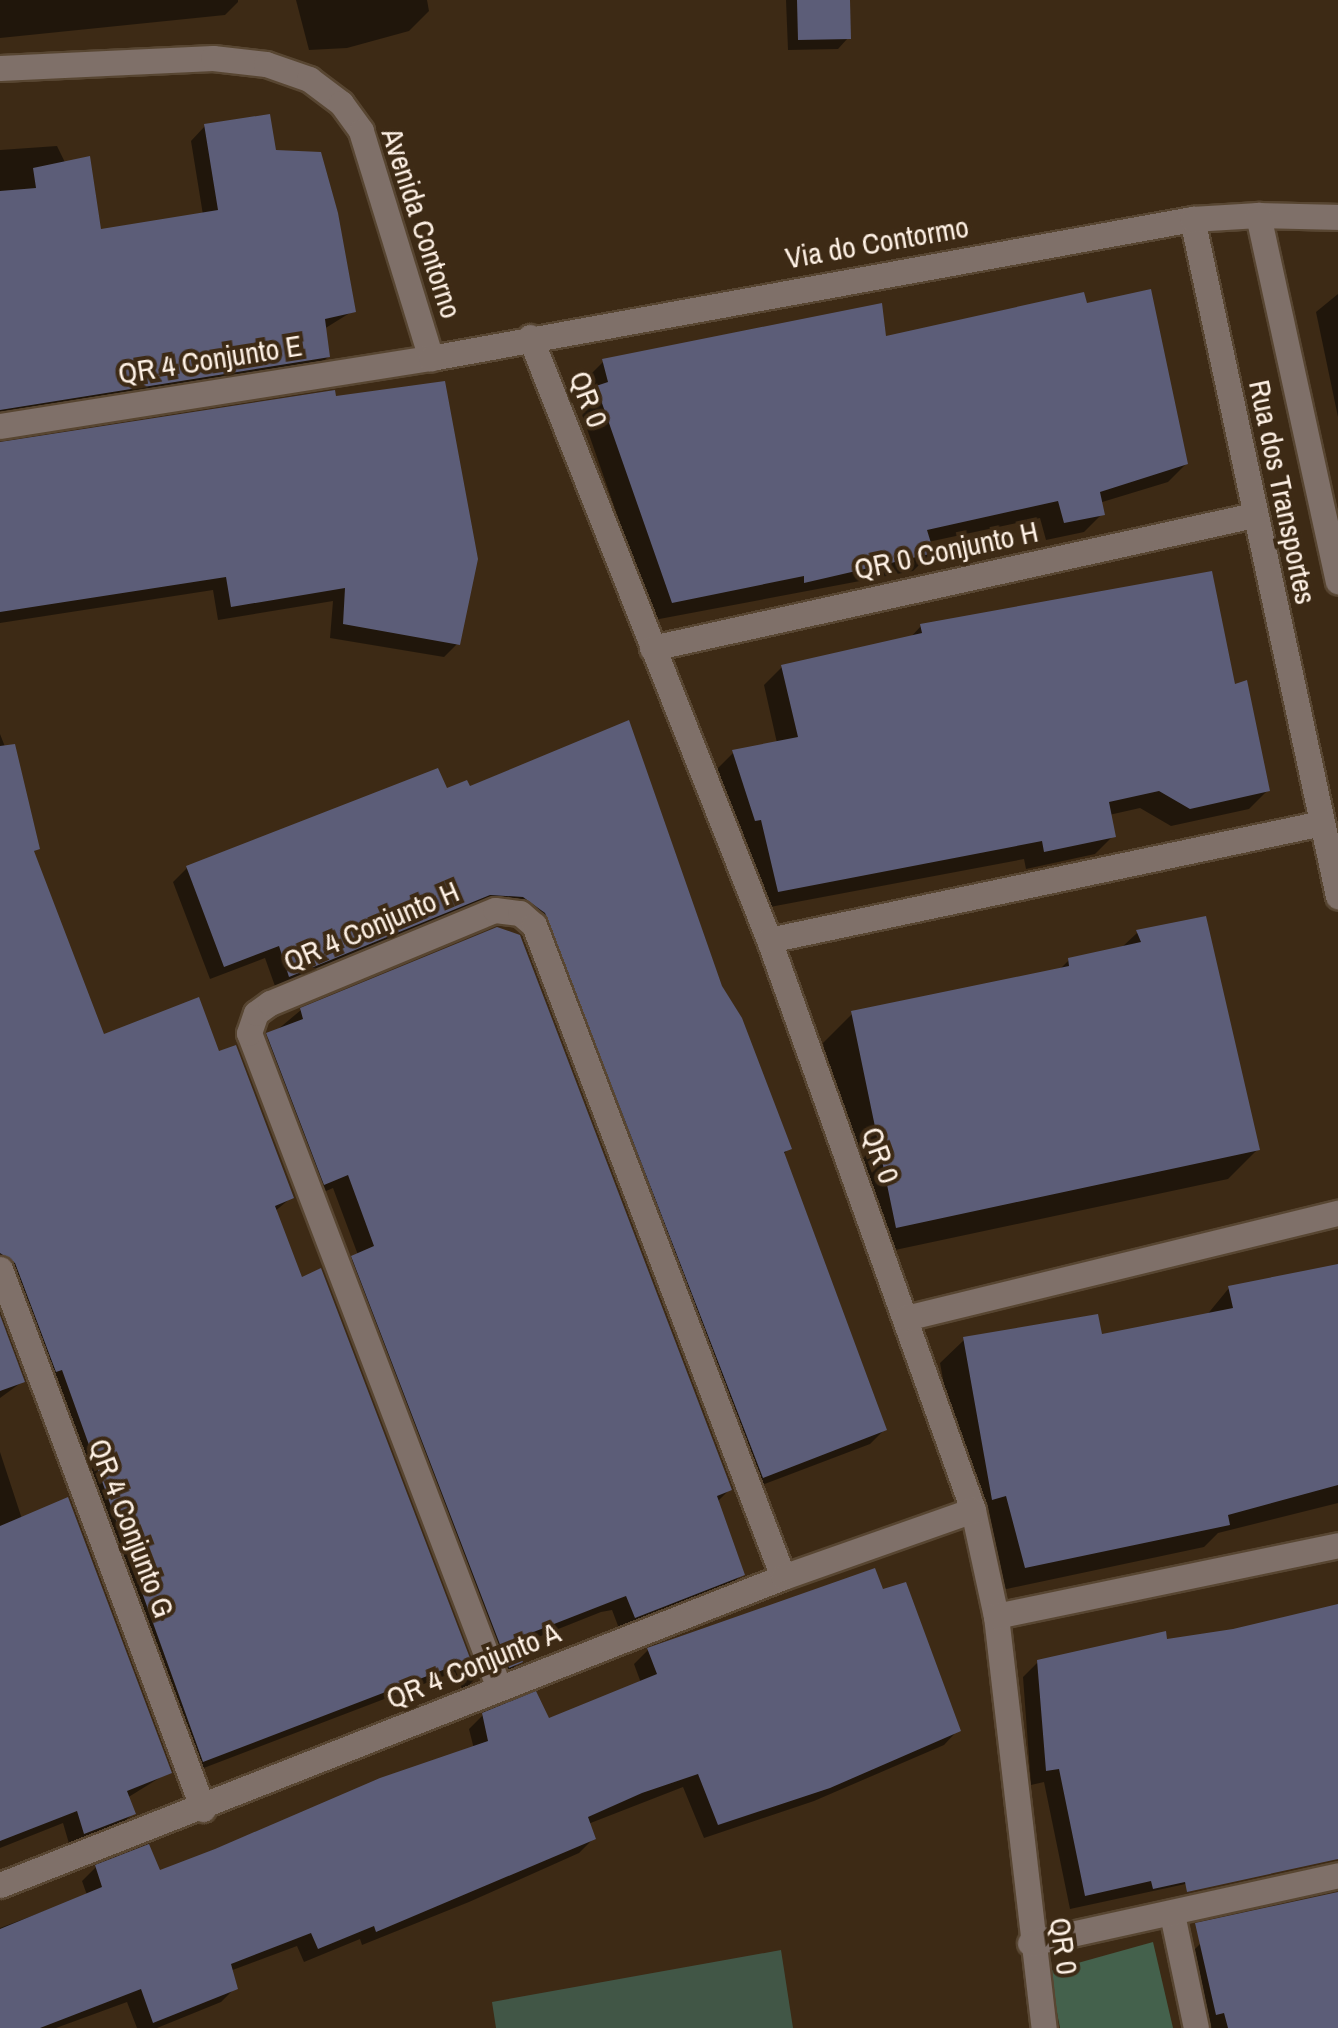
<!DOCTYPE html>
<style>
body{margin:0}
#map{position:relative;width:1338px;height:2028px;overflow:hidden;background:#3d2a15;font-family:"Archivo Narrow",sans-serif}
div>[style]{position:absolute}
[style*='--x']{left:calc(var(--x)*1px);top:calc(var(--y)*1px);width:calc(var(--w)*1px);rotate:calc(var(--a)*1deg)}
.green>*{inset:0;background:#415646}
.forest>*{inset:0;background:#44614c}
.shadow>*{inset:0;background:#0007}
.building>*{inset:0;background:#5c5d78}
.roads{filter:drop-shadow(2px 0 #584632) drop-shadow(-2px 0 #584632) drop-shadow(0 2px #584632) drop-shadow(0 -2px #584632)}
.minor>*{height:25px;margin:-12.5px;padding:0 12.5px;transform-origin:12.5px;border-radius:12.5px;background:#7f7069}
.tertiary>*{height:25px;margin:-12.5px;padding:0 12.5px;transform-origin:12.5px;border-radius:12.5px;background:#7f7069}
span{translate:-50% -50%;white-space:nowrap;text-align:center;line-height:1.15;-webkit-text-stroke:8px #3d2a15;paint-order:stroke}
.street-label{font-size:30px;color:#fef1e5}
</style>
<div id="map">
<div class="green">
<div style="clip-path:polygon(781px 1950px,793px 2028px,496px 2028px,492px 2002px)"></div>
</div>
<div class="forest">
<div style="clip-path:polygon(1153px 1942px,1173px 2028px,1060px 2028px,1049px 1971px)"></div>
</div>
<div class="shadow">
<div style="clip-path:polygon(0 0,238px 0,238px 2px,225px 15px,0 38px)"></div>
<div style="clip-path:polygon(296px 0,427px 0,429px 11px,409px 31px,347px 48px,309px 50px)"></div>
<div style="clip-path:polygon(786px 0,848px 0,848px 38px,838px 49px,788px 50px)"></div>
<div style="clip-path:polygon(205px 126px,274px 152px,353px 311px,324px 329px,328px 357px,313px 371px,0 420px,0 150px,57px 146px,99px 232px,203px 215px,191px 141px)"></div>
<div style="clip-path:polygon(1338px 294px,1338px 417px,1316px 312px)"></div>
<div style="clip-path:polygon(1085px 306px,1186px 464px,1168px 482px,1099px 503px,1102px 514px,1084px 532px,1046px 540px,1040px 518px,928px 542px,931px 553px,913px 571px,654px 620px,579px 406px,590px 396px,586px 379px,604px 361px,883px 339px)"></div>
<div style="clip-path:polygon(333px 393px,458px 643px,444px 657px,330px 638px,333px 601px,218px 620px,213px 590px,0 623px,0 443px)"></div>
<div style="clip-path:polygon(921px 626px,1234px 688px,1268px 790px,1249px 809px,1171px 826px,1140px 808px,1109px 815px,1113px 836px,1095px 854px,1026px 869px,1024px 859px,759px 909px,743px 837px,737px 838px,715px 771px,734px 752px,777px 743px,764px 685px,782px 667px,909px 639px)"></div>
<div style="clip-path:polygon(0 734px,28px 805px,38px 848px,32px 853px,103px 1038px,218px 1055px,292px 1197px,274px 1212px,300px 1280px,320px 1272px,475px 1679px,463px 1691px,455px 1672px,188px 1774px,0 1276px)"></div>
<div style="clip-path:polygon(446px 791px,720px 987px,789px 1148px,783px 1155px,884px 1430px,870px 1444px,749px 1490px,516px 914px,276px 989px,265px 958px,210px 979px,173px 882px,187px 868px)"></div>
<div style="clip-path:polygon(1204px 919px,1257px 1150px,1228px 1179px,867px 1256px,823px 1043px,853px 1013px,1058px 971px,1069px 960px,1120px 949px,1137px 933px)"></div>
<div style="clip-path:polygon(301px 1010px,730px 1489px,717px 1502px,742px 1574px,727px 1589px,620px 1631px,612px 1610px,601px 1612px,513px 1647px,520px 1661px,505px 1676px,338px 1272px,358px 1255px,333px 1188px,310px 1198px,253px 1050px)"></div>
<div style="clip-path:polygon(1338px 1266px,1338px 1503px,1218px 1533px,1204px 1547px,1002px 1590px,969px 1522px,940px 1363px,964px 1340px,1100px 1336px,1206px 1316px,1229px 1288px)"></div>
<div style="clip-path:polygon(0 1322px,22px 1382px,0 1398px)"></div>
<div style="clip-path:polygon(0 1452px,22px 1519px,169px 1772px,127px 1798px,133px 1813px,119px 1827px,70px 1847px,63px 1823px,0 1848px)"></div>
<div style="clip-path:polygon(1338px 1607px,1338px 1851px,1070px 1909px,1044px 1782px,1031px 1785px,1023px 1677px,1038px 1662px,1234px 1631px)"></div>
<div style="clip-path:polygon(648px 1650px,958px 1730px,944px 1745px,814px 1801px,704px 1838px,683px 1787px,588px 1824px,593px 1839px,579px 1853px,469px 1902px,362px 1945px,360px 1939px,304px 1962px,297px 1946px,230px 1971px,235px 1988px,221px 2002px,157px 2028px,137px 2028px,127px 2002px,56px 2028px,0 2028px,0 1928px,87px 1895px,82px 1881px,96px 1867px,158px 1873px,474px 1749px,469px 1729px,483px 1715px,548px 1721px,641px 1683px,634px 1664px)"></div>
<div style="clip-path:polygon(1338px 1917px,1338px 2028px,1195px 2028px,1180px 1964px,1200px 1944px)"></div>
</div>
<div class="building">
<div style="clip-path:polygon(797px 0,850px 0,851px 39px,798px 40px)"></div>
<div style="clip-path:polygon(270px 114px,276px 150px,321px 152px,338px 213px,356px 312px,325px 319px,330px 357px,0 410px,0 191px,36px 188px,33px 168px,90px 156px,101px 229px,218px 210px,204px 124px)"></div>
<div style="clip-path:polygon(1151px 289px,1188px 464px,1100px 492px,1105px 515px,1064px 523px,1058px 501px,927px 530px,934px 553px,804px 583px,804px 576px,672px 603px,596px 386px,608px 382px,602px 359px,882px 303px,886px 336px,1084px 292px,1087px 303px)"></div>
<div style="clip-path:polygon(445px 381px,478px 559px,460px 645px,343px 624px,345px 588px,231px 607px,226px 577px,0 612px,0 442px,335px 390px,336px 396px)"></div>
<div style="clip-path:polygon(1212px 571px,1235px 684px,1247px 680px,1270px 791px,1190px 809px,1159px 791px,1109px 802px,1116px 837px,1044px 852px,1042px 841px,778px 892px,761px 820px,755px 821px,732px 750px,798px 737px,781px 665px,922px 633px,920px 624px)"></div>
<div style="clip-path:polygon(629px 720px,722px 986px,742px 1018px,792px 1149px,784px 1152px,887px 1430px,763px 1478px,545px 913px,523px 897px,490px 895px,289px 977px,279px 946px,224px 967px,186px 866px,438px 768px,447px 788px,467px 780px,470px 786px)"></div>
<div style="clip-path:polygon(15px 744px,40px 849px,34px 851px,104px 1034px,199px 997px,219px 1051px,236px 1045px,294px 1198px,275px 1206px,302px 1277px,321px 1268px,478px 1679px,469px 1660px,203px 1762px,62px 1370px,56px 1372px,15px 1263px,0 1253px,0 746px)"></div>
<div style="clip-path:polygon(1206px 916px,1260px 1150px,896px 1228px,851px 1011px,1069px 966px,1068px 958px,1141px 942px,1136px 930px)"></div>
<div style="clip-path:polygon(497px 927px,520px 935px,732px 1490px,717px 1496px,745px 1575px,635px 1618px,626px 1596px,618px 1599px,513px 1640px,523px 1662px,509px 1668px,351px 1256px,374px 1246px,348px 1175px,324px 1185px,266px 1033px,303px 1019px,300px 1008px)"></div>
<div style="clip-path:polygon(1338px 1264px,1338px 1485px,1228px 1515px,1230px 1525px,1025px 1568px,1006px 1496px,992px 1500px,963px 1337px,1098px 1314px,1102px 1334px,1233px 1308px,1228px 1286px)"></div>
<div style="clip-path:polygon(0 1315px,25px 1382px,0 1391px)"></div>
<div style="clip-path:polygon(68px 1497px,172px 1773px,127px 1791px,136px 1814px,84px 1834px,77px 1811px,0 1841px,0 1526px)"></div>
<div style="clip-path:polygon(875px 1568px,883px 1589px,906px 1582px,961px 1731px,830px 1788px,718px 1825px,698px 1774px,642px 1793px,588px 1817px,596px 1839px,376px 1932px,374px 1926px,318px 1949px,311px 1933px,231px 1964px,238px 1989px,153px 2023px,141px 1989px,40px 2028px,0 2028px,0 1929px,102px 1887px,95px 1865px,149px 1844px,160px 1870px,215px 1849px,380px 1778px,488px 1741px,482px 1713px,536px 1691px,549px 1718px,657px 1674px,647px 1648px)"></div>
<div style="clip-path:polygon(1338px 1604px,1338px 1859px,1187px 1892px,1185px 1882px,1153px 1889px,1151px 1881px,1085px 1896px,1059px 1769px,1046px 1771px,1037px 1660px,1166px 1631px,1167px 1639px,1233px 1629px)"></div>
<div style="clip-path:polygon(1338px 1892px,1338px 2028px,1228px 2028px,1224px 2013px,1216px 2015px,1195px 1923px)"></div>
</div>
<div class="roads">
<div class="minor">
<div style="--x:0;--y:68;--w:213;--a:-2.7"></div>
<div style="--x:213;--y:58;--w:53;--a:6.5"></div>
<div style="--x:266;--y:64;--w:46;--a:19.2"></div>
<div style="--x:309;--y:79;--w:40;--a:37"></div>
<div style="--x:341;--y:103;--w:34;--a:54"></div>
<div style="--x:361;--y:131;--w:238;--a:72.9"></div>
<div style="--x:1258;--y:215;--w:80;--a:1.4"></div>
<div style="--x:530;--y:337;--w:649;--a:68.38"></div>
<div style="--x:769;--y:940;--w:605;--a:70.31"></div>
<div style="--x:973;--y:1510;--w:108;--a:77.8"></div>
<div style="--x:996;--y:1616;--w:415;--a:83.4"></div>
<div style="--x:652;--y:648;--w:617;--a:-12.46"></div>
<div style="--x:769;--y:940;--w:565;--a:-11.95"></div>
<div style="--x:0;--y:1269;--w:577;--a:69.4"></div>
<div style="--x:906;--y:1318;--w:445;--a:-13.7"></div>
<div style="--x:996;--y:1616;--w:349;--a:-11.7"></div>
<div style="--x:499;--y:1688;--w:701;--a:-110.89"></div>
<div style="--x:249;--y:1033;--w:21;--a:-71"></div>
<div style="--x:256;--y:1013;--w:17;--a:-36"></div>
<div style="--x:270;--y:1003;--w:243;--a:-22.5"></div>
<div style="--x:495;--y:910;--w:25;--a:7"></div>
<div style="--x:520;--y:913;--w:18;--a:41"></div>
<div style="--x:534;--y:925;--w:698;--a:69.1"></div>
<div style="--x:0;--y:1885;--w:841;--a:-21.47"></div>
<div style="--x:783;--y:1577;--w:201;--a:-19.4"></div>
<div style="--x:1172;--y:1914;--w:116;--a:78.1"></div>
<div style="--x:1030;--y:1943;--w:315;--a:-12.4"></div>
</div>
<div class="tertiary">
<div style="--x:1192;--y:219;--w:693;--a:77.83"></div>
<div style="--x:0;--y:426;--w:436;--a:-9"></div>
<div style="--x:431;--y:358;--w:774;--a:-10.35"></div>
<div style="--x:1192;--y:219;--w:66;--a:-3.5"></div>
<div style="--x:1258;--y:215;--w:375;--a:77.7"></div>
</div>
</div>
<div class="street-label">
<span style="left:422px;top:223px;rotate:72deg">Avenida Contorno</span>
<span style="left:877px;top:242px;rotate:-10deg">Via do Contormo</span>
<span style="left:210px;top:359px;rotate:-9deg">QR 4 Conjunto E</span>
<span style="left:589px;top:399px;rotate:69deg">QR 0</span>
<span style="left:1283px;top:492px;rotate:78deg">Rua dos Transportes</span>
<span style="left:946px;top:550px;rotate:-12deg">QR 0 Conjunto H</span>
<span style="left:371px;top:926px;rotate:-23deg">QR 4 Conjunto H</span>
<span style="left:881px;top:1155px;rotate:70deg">QR 0</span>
<span style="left:132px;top:1528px;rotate:69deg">QR 4 Conjunto G</span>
<span style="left:473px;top:1665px;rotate:-22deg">QR 4 Conjunto A</span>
<span style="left:1064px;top:1946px;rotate:82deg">QR 0</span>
</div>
</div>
